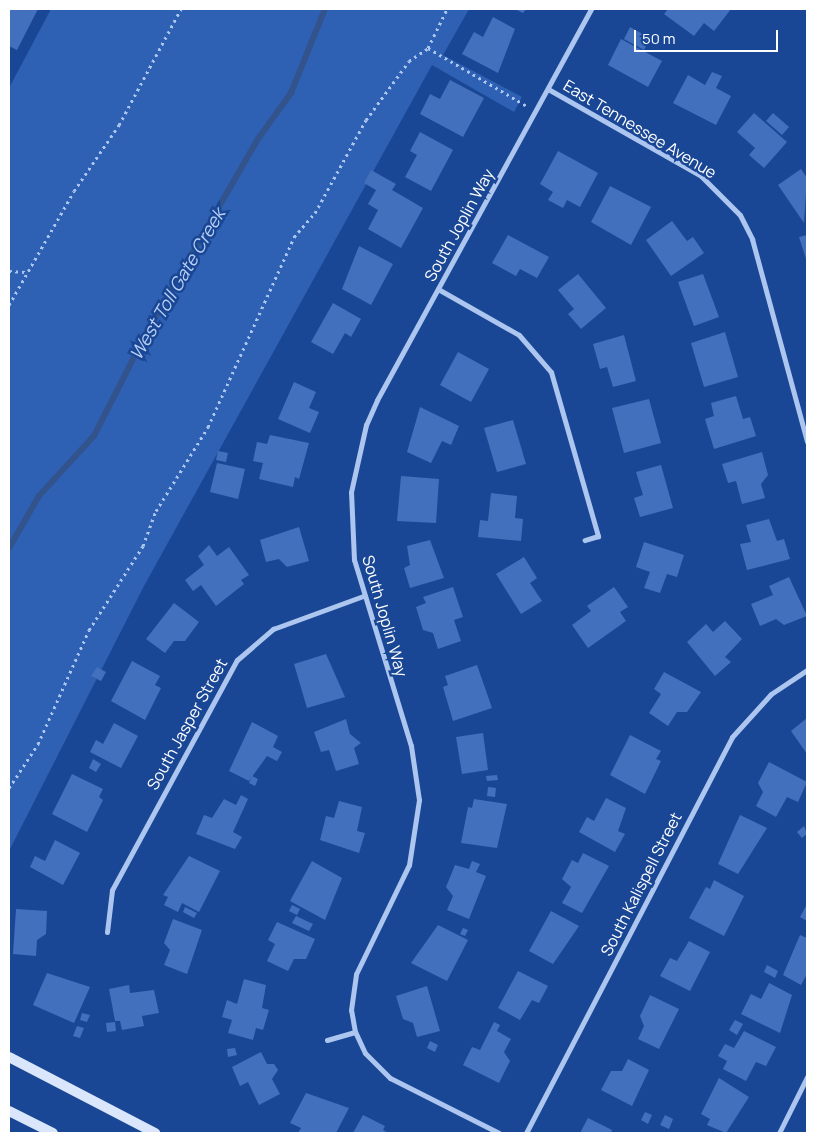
<!DOCTYPE html>
<style>
body{margin:0}
#map{position:relative;width:816px;height:1142px;overflow:hidden;background:#1a4795;font-family:Manrope,sans-serif}
div>[style]{position:absolute}
[style*='--x']{left:calc(var(--x)*1px);top:calc(var(--y)*1px);width:calc(var(--w)*1px);rotate:calc(var(--a)*1deg)}
.green>*{inset:0;background:#2e60b3}
.stream>*{height:5.5px;margin:-2.75px;padding:0 2.75px;transform-origin:2.75px;border-radius:2.75px;background:#33538d}
.building>*{inset:0;background:#4370bc}
.path>*{height:3px;margin-top:-1.5px;transform-origin:0;background:repeating-linear-gradient(90deg,#acc6f0 0 2.5px,transparent 0 6.5px)}
.street>*{height:5px;margin:-2.5px;padding:0 2.5px;transform-origin:2.5px;border-radius:2.5px;background:#acc6f0}
.secondary>*{height:10px;margin:-5px;padding:0 5px;transform-origin:5px;border-radius:5px;background:#dae6fb}
span{translate:-50% -50%;white-space:nowrap;text-align:center;line-height:1.15;-webkit-text-stroke:5px #1a4795;paint-order:stroke}
.street-label{font-size:16px;color:#fff}
.water-label{font-size:18px;color:#b9d1f6;font-style:italic}
.frame{position:absolute;inset:0;border:10px solid #fff;pointer-events:none}
.scale{position:absolute;left:634px;top:30px;width:144px;height:22px;box-sizing:border-box;border:2px solid #fff;border-top:0;padding-left:6px;font-size:15px;line-height:18px;white-space:nowrap;color:#fff;-webkit-text-stroke:4px #1a4795;paint-order:stroke}
</style>
<div id="map">
<div class="green">
<div style="clip-path:polygon(51px 9px,469px 9px,443px 55px,522px 97px,514px 112px,432px 65px,144px 586px,9px 851px,9px 88px)"></div>
</div>
<div class="stream">
<div style="--x:9;--y:548;--w:60;--a:-60"></div>
<div style="--x:39;--y:496;--w:81;--a:-47.5"></div>
<div style="--x:94;--y:436;--w:117;--a:-63"></div>
<div style="--x:147;--y:332;--w:223;--a:-60.1"></div>
<div style="--x:258;--y:139;--w:57;--a:-54.3"></div>
<div style="--x:291;--y:93;--w:91;--a:-68"></div>
</div>
<div class="building">
<div style="clip-path:polygon(9px 9px,38px 9px,17px 50px,9px 46px)"></div>
<div style="clip-path:polygon(515px 9px,526px 9px,523px 13px)"></div>
<div style="clip-path:polygon(668px 9px,731px 9px,714px 31px,704px 23px,694px 36px,664px 14px)"></div>
<div style="clip-path:polygon(493px 17px,515px 29px,498px 73px,462px 54px,474px 32px,483px 37px)"></div>
<div style="clip-path:polygon(630px 27px,650px 38px,644px 50px,624px 39px)"></div>
<div style="clip-path:polygon(621px 39px,662px 61px,648px 87px,608px 65px)"></div>
<div style="clip-path:polygon(712px 72px,722px 76px,716px 88px,731px 96px,716px 125px,673px 103px,688px 75px,705px 85px)"></div>
<div style="clip-path:polygon(450px 80px,484px 98px,463px 137px,420px 114px,430px 94px,440px 99px)"></div>
<div style="clip-path:polygon(754px 113px,787px 142px,764px 168px,749px 155px,755px 148px,737px 132px)"></div>
<div style="clip-path:polygon(773px 113px,789px 127px,782px 135px,766px 121px)"></div>
<div style="clip-path:polygon(420px 132px,453px 150px,431px 191px,405px 177px,417px 155px,410px 151px)"></div>
<div style="clip-path:polygon(558px 151px,598px 173px,580px 207px,567px 200px,563px 208px,548px 200px,553px 192px,540px 184px)"></div>
<div style="clip-path:polygon(801px 169px,807px 178px,804px 223px,778px 185px)"></div>
<div style="clip-path:polygon(371px 170px,396px 184px,392px 190px,423px 208px,401px 248px,368px 229px,378px 210px,368px 204px,376px 190px,364px 183px)"></div>
<div style="clip-path:polygon(610px 186px,651px 207px,631px 245px,591px 222px)"></div>
<div style="clip-path:polygon(672px 221px,687px 241px,693px 237px,704px 253px,671px 276px,646px 240px)"></div>
<div style="clip-path:polygon(508px 235px,549px 257px,537px 278px,520px 269px,516px 276px,492px 263px)"></div>
<div style="clip-path:polygon(807px 235px,807px 262px,799px 237px)"></div>
<div style="clip-path:polygon(359px 246px,393px 264px,371px 305px,342px 289px)"></div>
<div style="clip-path:polygon(578px 274px,606px 308px,581px 329px,568px 314px,574px 309px,558px 290px)"></div>
<div style="clip-path:polygon(703px 274px,719px 317px,694px 326px,678px 282px)"></div>
<div style="clip-path:polygon(333px 303px,361px 319px,351px 337px,345px 333px,333px 354px,311px 342px)"></div>
<div style="clip-path:polygon(725px 332px,738px 377px,704px 387px,691px 343px)"></div>
<div style="clip-path:polygon(624px 335px,636px 381px,613px 387px,607px 367px,600px 369px,593px 344px)"></div>
<div style="clip-path:polygon(458px 352px,489px 369px,471px 402px,440px 385px)"></div>
<div style="clip-path:polygon(294px 382px,316px 392px,309px 408px,319px 412px,310px 433px,278px 419px)"></div>
<div style="clip-path:polygon(736px 396px,743px 419px,750px 417px,756px 436px,714px 449px,705px 419px,714px 416px,711px 403px)"></div>
<div style="clip-path:polygon(649px 399px,661px 443px,624px 453px,612px 408px)"></div>
<div style="clip-path:polygon(420px 407px,459px 426px,451px 445px,442px 441px,431px 463px,407px 452px)"></div>
<div style="clip-path:polygon(513px 420px,526px 464px,497px 472px,484px 428px)"></div>
<div style="clip-path:polygon(270px 435px,309px 443px,299px 479px,295px 477px,293px 487px,259px 479px,263px 463px,253px 461px,257px 442px,267px 444px)"></div>
<div style="clip-path:polygon(218px 451px,228px 453px,226px 462px,216px 460px)"></div>
<div style="clip-path:polygon(762px 452px,768px 475px,761px 484px,765px 498px,742px 504px,736px 481px,728px 483px,722px 464px)"></div>
<div style="clip-path:polygon(217px 463px,245px 469px,238px 499px,210px 492px)"></div>
<div style="clip-path:polygon(661px 465px,673px 508px,640px 517px,634px 498px,643px 495px,636px 472px)"></div>
<div style="clip-path:polygon(401px 476px,439px 479px,436px 523px,397px 521px)"></div>
<div style="clip-path:polygon(491px 493px,517px 496px,515px 518px,523px 519px,521px 541px,478px 537px,480px 520px,488px 521px)"></div>
<div style="clip-path:polygon(769px 519px,777px 541px,784px 539px,790px 559px,747px 570px,740px 544px,751px 542px,746px 525px)"></div>
<div style="clip-path:polygon(299px 527px,309px 561px,287px 567px,279px 559px,266px 562px,260px 540px)"></div>
<div style="clip-path:polygon(430px 540px,444px 578px,410px 588px,404px 568px,410px 565px,407px 546px)"></div>
<div style="clip-path:polygon(644px 542px,684px 555px,677px 577px,667px 574px,660px 593px,644px 588px,650px 572px,636px 567px)"></div>
<div style="clip-path:polygon(209px 545px,217px 556px,229px 547px,249px 575px,241px 580px,244px 584px,216px 606px,201px 585px,193px 591px,185px 580px,204px 565px,198px 556px)"></div>
<div style="clip-path:polygon(524px 557px,537px 578px,530px 583px,542px 601px,521px 614px,496px 574px)"></div>
<div style="clip-path:polygon(789px 577px,807px 616px,784px 625px,776px 619px,760px 626px,751px 604px,773px 595px,769px 586px)"></div>
<div style="clip-path:polygon(453px 587px,463px 617px,454px 620px,461px 641px,438px 649px,433px 633px,423px 630px,416px 607px,426px 603px,423px 597px)"></div>
<div style="clip-path:polygon(614px 587px,628px 607px,620px 612px,626px 621px,588px 648px,572px 625px,591px 611px,587px 606px)"></div>
<div style="clip-path:polygon(174px 603px,199px 622px,185px 641px,174px 641px,165px 653px,146px 639px)"></div>
<div style="clip-path:polygon(725px 621px,742px 639px,725px 657px,731px 662px,715px 676px,687px 642px,706px 624px,713px 632px)"></div>
<div style="clip-path:polygon(326px 654px,345px 697px,307px 708px,294px 664px)"></div>
<div style="clip-path:polygon(132px 661px,160px 676px,155px 685px,161px 688px,145px 720px,111px 701px)"></div>
<div style="clip-path:polygon(477px 665px,492px 708px,453px 721px,443px 687px,448px 685px,445px 676px)"></div>
<div style="clip-path:polygon(97px 667px,106px 672px,101px 681px,91px 676px)"></div>
<div style="clip-path:polygon(664px 672px,701px 692px,687px 712px,677px 712px,668px 726px,649px 713px,661px 694px,654px 689px)"></div>
<div style="clip-path:polygon(807px 718px,807px 754px,791px 731px)"></div>
<div style="clip-path:polygon(346px 719px,350px 734px,361px 743px,354px 748px,359px 764px,336px 771px,329px 750px,321px 752px,314px 732px)"></div>
<div style="clip-path:polygon(252px 722px,278px 736px,273px 747px,282px 752px,277px 761px,267px 756px,249px 781px,229px 771px)"></div>
<div style="clip-path:polygon(114px 723px,138px 736px,121px 768px,90px 752px,96px 740px,103px 744px)"></div>
<div style="clip-path:polygon(483px 733px,488px 770px,462px 774px,456px 737px)"></div>
<div style="clip-path:polygon(630px 735px,661px 751px,656px 759px,661px 761px,645px 794px,610px 775px)"></div>
<div style="clip-path:polygon(93px 759px,101px 764px,96px 772px,89px 768px)"></div>
<div style="clip-path:polygon(769px 762px,807px 782px,798px 802px,787px 797px,776px 817px,756px 806px,763px 792px,758px 783px)"></div>
<div style="clip-path:polygon(72px 774px,103px 789px,99px 797px,103px 800px,87px 832px,52px 814px)"></div>
<div style="clip-path:polygon(497px 775px,498px 780px,487px 781px,486px 776px)"></div>
<div style="clip-path:polygon(252px 776px,258px 779px,255px 786px,249px 783px)"></div>
<div style="clip-path:polygon(488px 787px,496px 788px,495px 797px,487px 796px)"></div>
<div style="clip-path:polygon(241px 795px,248px 799px,233px 832px,242px 837px,235px 849px,196px 834px,204px 815px,212px 818px,224px 799px,236px 805px)"></div>
<div style="clip-path:polygon(606px 798px,626px 808px,618px 831px,625px 834px,615px 852px,579px 832px,587px 817px,594px 821px)"></div>
<div style="clip-path:polygon(474px 799px,507px 804px,497px 848px,461px 843px,468px 807px,472px 808px)"></div>
<div style="clip-path:polygon(339px 801px,362px 807px,357px 831px,365px 833px,359px 853px,320px 840px,326px 816px,334px 818px)"></div>
<div style="clip-path:polygon(740px 815px,767px 828px,738px 874px,718px 864px)"></div>
<div style="clip-path:polygon(804px 826px,807px 834px,802px 838px,797px 832px)"></div>
<div style="clip-path:polygon(55px 840px,80px 853px,63px 885px,30px 867px,35px 856px,45px 861px)"></div>
<div style="clip-path:polygon(583px 853px,609px 866px,582px 913px,562px 903px,571px 887px,562px 879px,572px 860px,578px 863px)"></div>
<div style="clip-path:polygon(189px 856px,220px 871px,199px 912px,182px 903px,178px 912px,164px 905px,168px 897px,163px 895px)"></div>
<div style="clip-path:polygon(312px 861px,342px 878px,325px 920px,290px 901px)"></div>
<div style="clip-path:polygon(472px 861px,480px 864px,476px 872px,486px 876px,469px 919px,447px 910px,453px 896px,446px 887px,455px 865px,469px 869px)"></div>
<div style="clip-path:polygon(714px 880px,744px 896px,724px 936px,689px 918px,706px 887px,710px 889px)"></div>
<div style="clip-path:polygon(807px 904px,807px 921px,800px 917px)"></div>
<div style="clip-path:polygon(292px 905px,300px 909px,297px 915px,289px 911px)"></div>
<div style="clip-path:polygon(185px 907px,197px 913px,194px 918px,183px 912px)"></div>
<div style="clip-path:polygon(16px 909px,47px 911px,46px 934px,37px 940px,36px 956px,13px 954px)"></div>
<div style="clip-path:polygon(551px 911px,579px 926px,553px 964px,529px 951px)"></div>
<div style="clip-path:polygon(296px 916px,313px 924px,309px 931px,292px 923px)"></div>
<div style="clip-path:polygon(173px 919px,202px 930px,187px 974px,164px 965px,170px 950px,164px 943px)"></div>
<div style="clip-path:polygon(277px 922px,315px 939px,306px 959px,294px 959px,288px 971px,267px 961px,275px 944px,268px 940px)"></div>
<div style="clip-path:polygon(438px 925px,468px 940px,447px 981px,411px 963px)"></div>
<div style="clip-path:polygon(463px 928px,468px 930px,465px 936px,460px 934px)"></div>
<div style="clip-path:polygon(800px 935px,807px 938px,807px 974px,801px 985px,783px 975px)"></div>
<div style="clip-path:polygon(689px 941px,710px 952px,690px 991px,660px 976px,670px 958px,677px 961px)"></div>
<div style="clip-path:polygon(767px 965px,778px 971px,775px 978px,764px 972px)"></div>
<div style="clip-path:polygon(518px 971px,548px 986px,539px 1003px,532px 1000px,520px 1020px,498px 1008px)"></div>
<div style="clip-path:polygon(47px 973px,90px 987px,74px 1023px,33px 1005px)"></div>
<div style="clip-path:polygon(244px 979px,266px 985px,262px 1008px,269px 1010px,263px 1030px,256px 1028px,253px 1040px,228px 1033px,232px 1020px,222px 1017px,227px 1000px,237px 1004px)"></div>
<div style="clip-path:polygon(769px 983px,792px 995px,780px 1033px,741px 1014px,751px 994px,761px 999px)"></div>
<div style="clip-path:polygon(129px 985px,130px 993px,154px 990px,159px 1013px,142px 1016px,144px 1026px,122px 1030px,120px 1021px,115px 1021px,109px 989px)"></div>
<div style="clip-path:polygon(427px 986px,440px 1031px,417px 1037px,413px 1023px,403px 1019px,396px 996px)"></div>
<div style="clip-path:polygon(650px 995px,679px 1009px,659px 1049px,638px 1039px,644px 1026px,640px 1016px)"></div>
<div style="clip-path:polygon(82px 1013px,90px 1015px,87px 1022px,80px 1020px)"></div>
<div style="clip-path:polygon(735px 1020px,743px 1024px,737px 1035px,729px 1030px)"></div>
<div style="clip-path:polygon(115px 1022px,116px 1031px,107px 1032px,106px 1023px)"></div>
<div style="clip-path:polygon(494px 1022px,500px 1025px,497px 1031px,511px 1039px,504px 1052px,510px 1061px,499px 1083px,463px 1065px,472px 1047px,480px 1050px)"></div>
<div style="clip-path:polygon(77px 1026px,84px 1028px,80px 1038px,73px 1036px)"></div>
<div style="clip-path:polygon(744px 1031px,776px 1047px,766px 1066px,756px 1062px,746px 1081px,723px 1069px,727px 1061px,718px 1056px,725px 1044px,734px 1048px)"></div>
<div style="clip-path:polygon(430px 1041px,438px 1045px,435px 1052px,427px 1048px)"></div>
<div style="clip-path:polygon(235px 1048px,237px 1055px,228px 1057px,227px 1049px)"></div>
<div style="clip-path:polygon(261px 1052px,267px 1064px,274px 1064px,278px 1070px,272px 1079px,280px 1094px,259px 1105px,248px 1082px,240px 1086px,232px 1067px)"></div>
<div style="clip-path:polygon(628px 1059px,649px 1070px,632px 1106px,601px 1090px,611px 1071px,622px 1071px)"></div>
<div style="clip-path:polygon(719px 1078px,749px 1097px,726px 1133px,707px 1125px,710px 1119px,701px 1114px)"></div>
<div style="clip-path:polygon(306px 1093px,349px 1108px,336px 1133px,298px 1133px,301px 1128px,290px 1123px)"></div>
<div style="clip-path:polygon(645px 1112px,652px 1115px,648px 1124px,641px 1120px)"></div>
<div style="clip-path:polygon(363px 1115px,385px 1126px,383px 1130px,389px 1133px,353px 1133px)"></div>
<div style="clip-path:polygon(665px 1115px,673px 1119px,669px 1129px,660px 1125px)"></div>
<div style="clip-path:polygon(588px 1118px,612px 1130px,611px 1133px,580px 1133px)"></div>
</div>
<div class="path">
<div style="--x:428;--y:48;--w:115;--a:30.4"></div>
<div style="--x:9;--y:271;--w:17;--a:3"></div>
<div style="--x:9;--y:305;--w:131;--a:-60.3"></div>
<div style="--x:74;--y:191;--w:80;--a:-55.7"></div>
<div style="--x:119;--y:125;--w:132;--a:-61.9"></div>
<div style="--x:9;--y:788;--w:53;--a:-56.6"></div>
<div style="--x:38;--y:744;--w:125;--a:-65.9"></div>
<div style="--x:89;--y:630;--w:100;--a:-57.3"></div>
<div style="--x:143;--y:546;--w:37;--a:-70"></div>
<div style="--x:156;--y:511;--w:99;--a:-58.2"></div>
<div style="--x:208;--y:427;--w:209;--a:-65.6"></div>
<div style="--x:294;--y:237;--w:32;--a:-49"></div>
<div style="--x:315;--y:213;--w:106;--a:-61.3"></div>
<div style="--x:366;--y:120;--w:73;--a:-53.9"></div>
<div style="--x:409;--y:61;--w:23;--a:-34"></div>
<div style="--x:428;--y:48;--w:43;--a:-64"></div>
</div>
<div class="street">
<div style="--x:548;--y:89;--w:176;--a:29.6"></div>
<div style="--x:701;--y:176;--w:55;--a:45"></div>
<div style="--x:740;--y:215;--w:27;--a:63"></div>
<div style="--x:752;--y:239;--w:210;--a:74.8"></div>
<div style="--x:438;--y:289;--w:93;--a:29.6"></div>
<div style="--x:519;--y:335;--w:49;--a:49.1"></div>
<div style="--x:551;--y:372;--w:171;--a:74"></div>
<div style="--x:598;--y:536;--w:14;--a:163"></div>
<div style="--x:107;--y:932;--w:42;--a:-83.2"></div>
<div style="--x:112;--y:890;--w:262;--a:-61.5"></div>
<div style="--x:237;--y:660;--w:48;--a:-40.7"></div>
<div style="--x:273;--y:629;--w:96;--a:-20.1"></div>
<div style="--x:327;--y:1040;--w:29;--a:-16"></div>
<div style="--x:499;--y:1133;--w:122;--a:-153.2"></div>
<div style="--x:390;--y:1078;--w:35;--a:-135"></div>
<div style="--x:365;--y:1053;--w:23;--a:-115"></div>
<div style="--x:355;--y:1032;--w:22;--a:-100"></div>
<div style="--x:351;--y:1010;--w:36;--a:-82"></div>
<div style="--x:356;--y:974;--w:121;--a:-64.1"></div>
<div style="--x:409;--y:865;--w:66;--a:-81.3"></div>
<div style="--x:419;--y:800;--w:55;--a:-98.4"></div>
<div style="--x:411;--y:746;--w:195;--a:-107"></div>
<div style="--x:354;--y:560;--w:68;--a:-92.5"></div>
<div style="--x:351;--y:492;--w:69;--a:-77.4"></div>
<div style="--x:366;--y:425;--w:27;--a:-66"></div>
<div style="--x:377;--y:400;--w:446;--a:-61.3"></div>
<div style="--x:526;--y:1133;--w:446;--a:-62.5"></div>
<div style="--x:732;--y:737;--w:58;--a:-47.8"></div>
<div style="--x:771;--y:694;--w:43;--a:-33.7"></div>
<div style="--x:779;--y:1133;--w:63;--a:-63.4"></div>
</div>
<div class="secondary">
<div style="--x:9;--y:1057;--w:165;--a:27.5"></div>
<div style="--x:9;--y:1111;--w:49;--a:26.6"></div>
</div>
<div class="street-label">
<span style="left:640px;top:129px;rotate:31deg">East Tennessee Avenue</span>
<span style="left:459px;top:225px;rotate:-61deg">South Joplin Way</span>
<span style="left:385px;top:616px;rotate:74deg">South Joplin Way</span>
<span style="left:187px;top:724px;rotate:-61deg">South Jasper Street</span>
<span style="left:641px;top:884px;rotate:-63deg">South Kalispell Street</span>
</div>
<div class="water-label">
<span style="left:177px;top:284px;rotate:-60deg">West Toll Gate Creek</span>
</div>
<div class="frame"></div>
<div class="scale">50 m</div>
</div>
